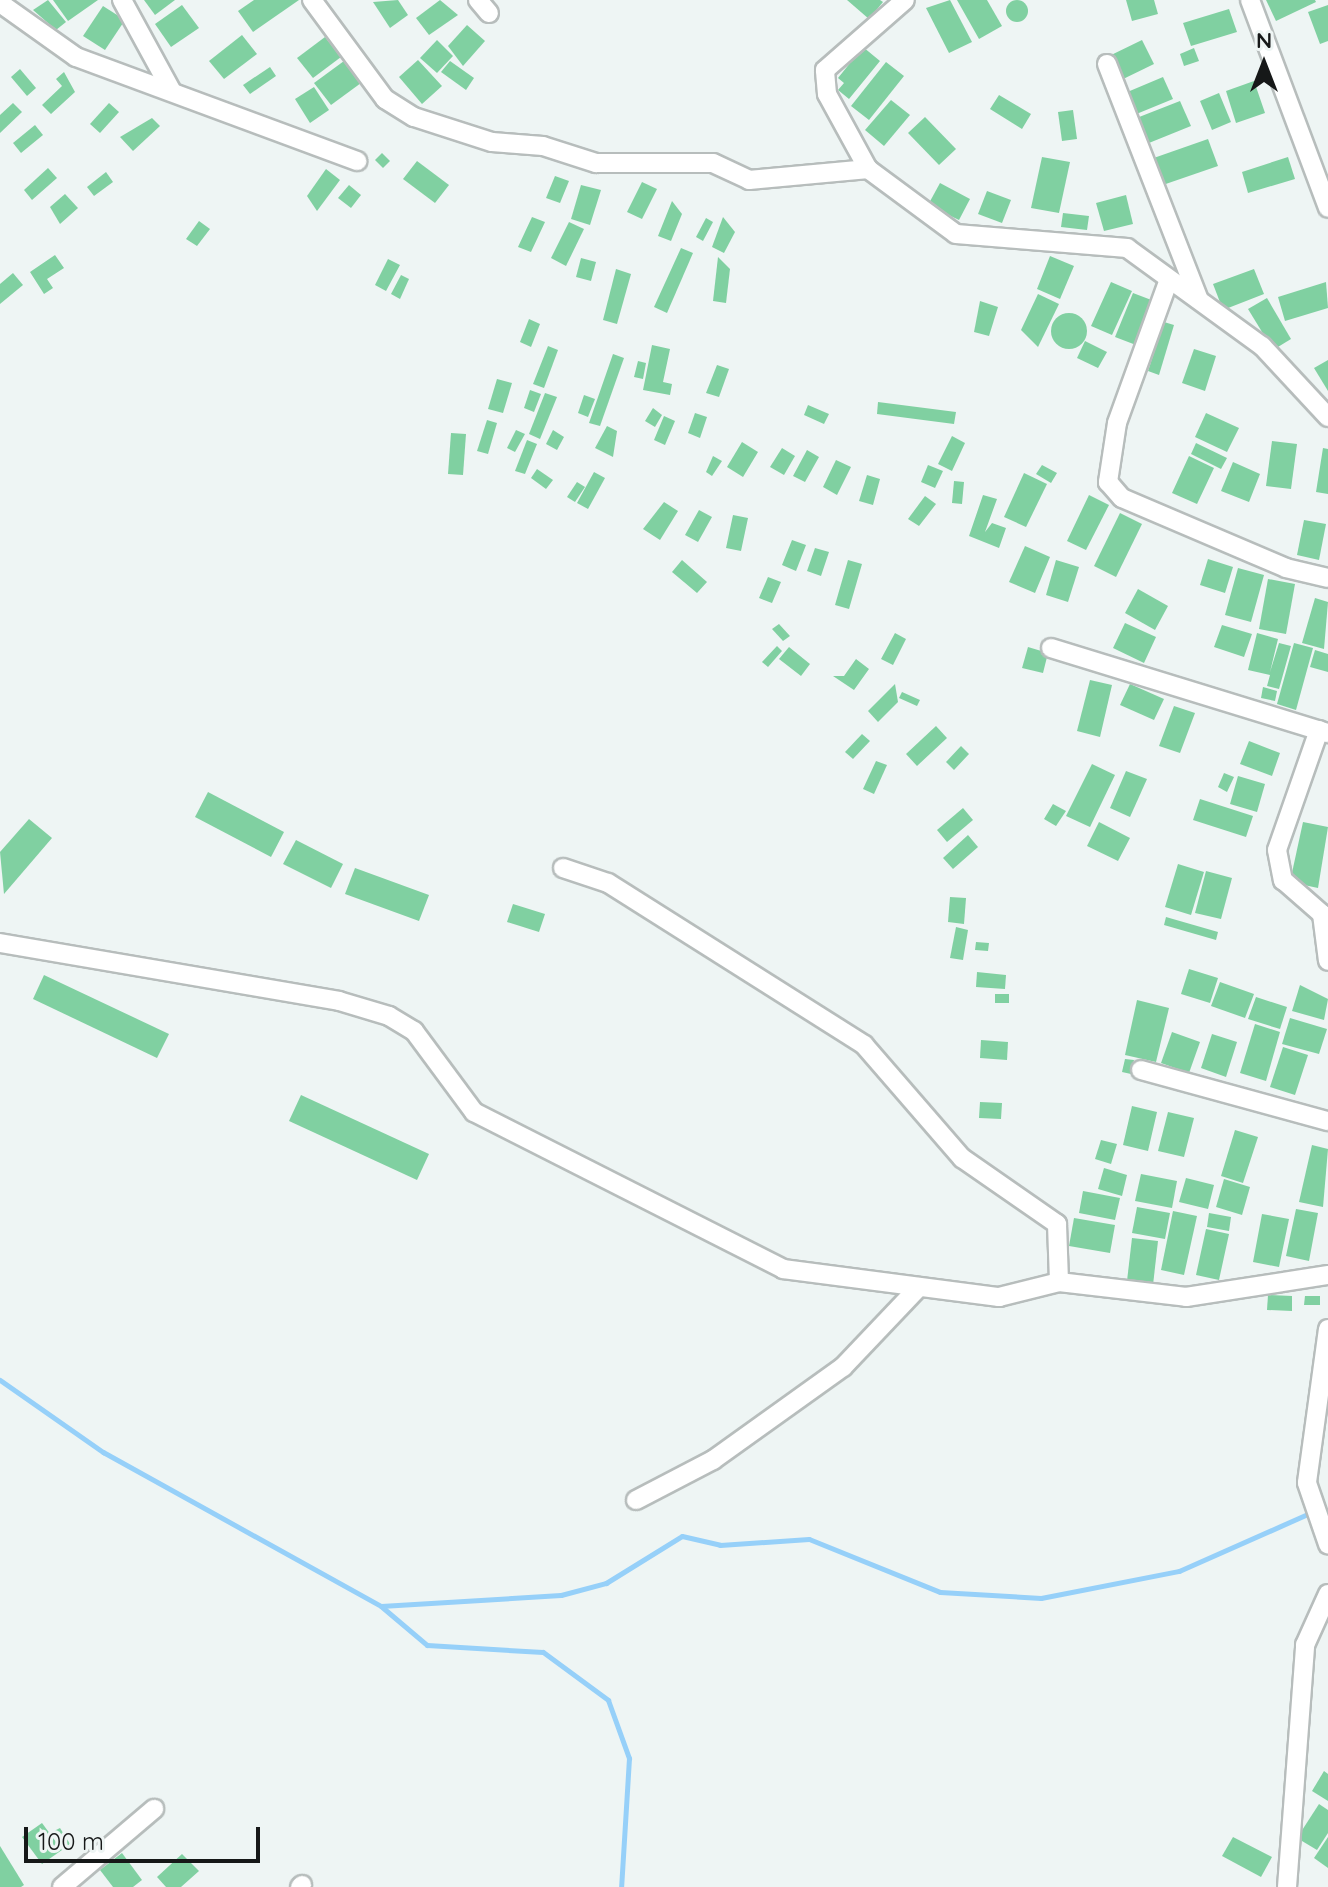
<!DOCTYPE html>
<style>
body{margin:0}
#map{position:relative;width:1328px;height:1887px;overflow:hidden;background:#eef5f4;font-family:Quicksand,sans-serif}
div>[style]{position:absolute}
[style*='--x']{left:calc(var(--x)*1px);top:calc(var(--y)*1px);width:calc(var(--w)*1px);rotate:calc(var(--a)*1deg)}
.stream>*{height:5px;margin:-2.5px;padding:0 2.5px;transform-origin:2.5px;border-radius:2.5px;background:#96d0f9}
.building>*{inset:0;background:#80d0a1}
.round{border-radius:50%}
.roads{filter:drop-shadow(2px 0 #b7bdbc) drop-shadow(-2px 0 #b7bdbc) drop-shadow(0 2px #b7bdbc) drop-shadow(0 -2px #b7bdbc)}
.minor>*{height:18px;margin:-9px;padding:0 9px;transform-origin:9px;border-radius:9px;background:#fff}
span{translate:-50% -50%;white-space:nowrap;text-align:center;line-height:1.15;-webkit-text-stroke:6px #eef5f4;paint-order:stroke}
.north{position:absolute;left:1224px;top:24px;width:80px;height:80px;-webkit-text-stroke:6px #eef5f4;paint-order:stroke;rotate:0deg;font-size:22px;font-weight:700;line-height:32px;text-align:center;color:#161818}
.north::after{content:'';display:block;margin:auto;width:28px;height:36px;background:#161818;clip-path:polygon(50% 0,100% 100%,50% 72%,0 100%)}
.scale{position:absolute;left:24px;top:1827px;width:236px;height:36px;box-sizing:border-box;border:4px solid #161818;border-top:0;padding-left:10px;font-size:24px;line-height:28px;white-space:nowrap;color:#161818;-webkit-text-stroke:6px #eef5f4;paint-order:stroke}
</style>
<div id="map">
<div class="stream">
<div style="--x:0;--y:1380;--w:126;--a:35"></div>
<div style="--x:103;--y:1452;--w:318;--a:29"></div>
<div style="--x:381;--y:1606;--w:180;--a:-3.5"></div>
<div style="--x:561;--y:1595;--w:47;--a:-14.9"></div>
<div style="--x:606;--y:1583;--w:89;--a:-31.7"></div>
<div style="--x:682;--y:1536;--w:39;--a:13"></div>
<div style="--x:720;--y:1545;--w:89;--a:-3.9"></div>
<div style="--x:809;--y:1539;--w:141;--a:22"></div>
<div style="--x:940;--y:1592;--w:101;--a:3.4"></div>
<div style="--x:1041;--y:1598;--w:141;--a:-11.1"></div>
<div style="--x:1179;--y:1571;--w:145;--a:-23.9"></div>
<div style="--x:382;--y:1607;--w:59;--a:40.2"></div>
<div style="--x:427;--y:1645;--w:116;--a:3.5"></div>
<div style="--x:543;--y:1652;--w:81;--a:36.4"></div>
<div style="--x:608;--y:1700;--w:62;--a:70.1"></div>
<div style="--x:629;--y:1758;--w:129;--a:93.5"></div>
</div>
<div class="building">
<div class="round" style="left:1006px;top:0;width:22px;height:22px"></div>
<div style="clip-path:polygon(48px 0,66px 22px,56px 30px,33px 10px)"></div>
<div style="clip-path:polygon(53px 0,98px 0,68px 21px)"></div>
<div style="clip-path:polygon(144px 0,175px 0,155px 15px)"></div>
<div style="clip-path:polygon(254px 0,299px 0,253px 32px,238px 11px)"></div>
<div style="clip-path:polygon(398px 0,408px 15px,390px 28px,373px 2px)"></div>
<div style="clip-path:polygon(440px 0,458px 15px,429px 35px,416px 18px)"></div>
<div style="clip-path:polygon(847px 0,880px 0,883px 2px,869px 19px)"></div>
<div style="clip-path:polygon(950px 0,972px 42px,949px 53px,926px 8px)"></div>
<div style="clip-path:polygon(957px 0,987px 0,1002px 26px,979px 39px)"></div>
<div style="clip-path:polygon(1126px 0,1154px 0,1158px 14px,1132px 21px)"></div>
<div style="clip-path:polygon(1266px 0,1315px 0,1316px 2px,1276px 21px)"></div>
<div style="clip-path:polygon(182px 5px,199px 28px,171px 47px,155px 24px)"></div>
<div style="clip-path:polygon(1328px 5px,1328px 41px,1320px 44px,1308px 12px)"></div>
<div style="clip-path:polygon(103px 6px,125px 20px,105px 50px,83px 36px)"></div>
<div style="clip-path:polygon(1229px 9px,1237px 32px,1191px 46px,1183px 23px)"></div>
<div style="clip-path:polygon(467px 25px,485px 41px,463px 66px,448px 46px)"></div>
<div style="clip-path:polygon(242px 35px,257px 54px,224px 79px,209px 61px)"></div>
<div style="clip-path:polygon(325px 37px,341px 57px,313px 78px,297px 58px)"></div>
<div style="clip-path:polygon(437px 40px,453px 56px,437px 73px,420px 58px)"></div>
<div style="clip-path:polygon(1142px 40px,1154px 64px,1117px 82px,1105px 58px)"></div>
<div style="clip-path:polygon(863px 47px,880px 61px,849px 99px,838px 90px,844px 83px,838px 78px)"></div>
<div style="clip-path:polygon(1194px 48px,1199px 61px,1184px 66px,1180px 54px)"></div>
<div style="clip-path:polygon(418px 60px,442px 86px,422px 104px,399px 77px)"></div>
<div style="clip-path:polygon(344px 61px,361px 83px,331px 105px,314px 83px)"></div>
<div style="clip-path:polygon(450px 61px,474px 78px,466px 90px,441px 72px)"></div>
<div style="clip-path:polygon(886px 62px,904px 76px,869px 120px,851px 106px)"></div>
<div style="clip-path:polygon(270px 67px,276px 76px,250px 94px,243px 85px)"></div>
<div style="clip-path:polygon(20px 69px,36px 88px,27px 96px,11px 77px)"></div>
<div style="clip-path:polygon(64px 72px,75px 92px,51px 114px,42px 105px,62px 86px,56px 79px)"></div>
<div style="clip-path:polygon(1163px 77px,1173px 99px,1134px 115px,1125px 93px)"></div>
<div style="clip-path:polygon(1254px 81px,1265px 113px,1236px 123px,1226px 91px)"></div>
<div style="clip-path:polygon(314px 87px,329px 110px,310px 123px,295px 99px)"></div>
<div style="clip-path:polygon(1219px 93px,1231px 122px,1212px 130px,1200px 101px)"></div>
<div style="clip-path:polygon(999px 95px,1031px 114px,1022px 129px,990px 109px)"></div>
<div style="clip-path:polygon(891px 100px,910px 115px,884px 146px,865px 130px)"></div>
<div style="clip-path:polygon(1180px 101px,1191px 126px,1144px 145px,1134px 119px)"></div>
<div style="clip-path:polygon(13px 103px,22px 112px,0 133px,0 115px)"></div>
<div style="clip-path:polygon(109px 103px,119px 112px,100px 133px,90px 124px)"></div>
<div style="clip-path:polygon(1073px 110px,1077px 139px,1062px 141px,1058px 112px)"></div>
<div style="clip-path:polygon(925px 117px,956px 149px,939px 165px,908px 133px)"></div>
<div style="clip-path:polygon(152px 118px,160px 126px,133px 151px,120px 137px)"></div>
<div style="clip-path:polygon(35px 125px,43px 135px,21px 153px,13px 143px)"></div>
<div style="clip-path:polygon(1208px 139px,1218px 166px,1157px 187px,1148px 160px)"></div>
<div style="clip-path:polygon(382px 153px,390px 161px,383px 168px,375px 160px)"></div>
<div style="clip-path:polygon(1042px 157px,1070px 162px,1059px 213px,1031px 208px)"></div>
<div style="clip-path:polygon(1288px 157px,1295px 179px,1248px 193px,1242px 172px)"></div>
<div style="clip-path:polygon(417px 161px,449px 185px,435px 203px,403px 179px)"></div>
<div style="clip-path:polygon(48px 168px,57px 178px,32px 200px,24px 190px)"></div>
<div style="clip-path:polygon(326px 169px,340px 180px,317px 211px,307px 196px)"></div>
<div style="clip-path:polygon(106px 172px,113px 182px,94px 196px,87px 187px)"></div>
<div style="clip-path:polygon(555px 176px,569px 181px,560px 203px,546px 198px)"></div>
<div style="clip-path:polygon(642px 182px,657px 189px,642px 219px,627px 212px)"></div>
<div style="clip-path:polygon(940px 183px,970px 199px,959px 220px,928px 205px)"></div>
<div style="clip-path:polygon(349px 185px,361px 195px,351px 208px,338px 198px)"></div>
<div style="clip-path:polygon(581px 185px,601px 190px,590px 225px,571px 219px)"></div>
<div style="clip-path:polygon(987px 191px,1011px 200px,1002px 223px,978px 214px)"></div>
<div style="clip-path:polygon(65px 194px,78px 208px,60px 224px,50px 207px)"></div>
<div style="clip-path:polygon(1126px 195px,1133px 224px,1104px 231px,1096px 203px)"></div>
<div style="clip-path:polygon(672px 201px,682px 214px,671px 241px,658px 236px)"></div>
<div style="clip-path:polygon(1063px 213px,1089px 216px,1087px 230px,1061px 227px)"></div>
<div style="clip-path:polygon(532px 217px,545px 222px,531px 252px,518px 247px)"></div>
<div style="clip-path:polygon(723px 217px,735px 232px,724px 253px,712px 247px)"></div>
<div style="clip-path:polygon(706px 218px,713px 222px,703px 241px,696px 237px)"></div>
<div style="clip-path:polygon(199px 221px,210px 229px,197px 246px,186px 239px)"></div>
<div style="clip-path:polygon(569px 222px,584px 229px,566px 266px,551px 258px)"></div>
<div style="clip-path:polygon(681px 248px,693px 253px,667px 313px,654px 307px)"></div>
<div style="clip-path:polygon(55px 255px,64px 268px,47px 279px,53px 288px,44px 294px,30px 272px)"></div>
<div style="clip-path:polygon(1050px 256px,1074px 266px,1060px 299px,1037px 289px)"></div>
<div style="clip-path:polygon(718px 257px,730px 269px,726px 303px,713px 301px)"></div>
<div style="clip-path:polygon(581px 258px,596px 262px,591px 281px,576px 277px)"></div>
<div style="clip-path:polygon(388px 259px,400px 265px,386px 291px,375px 285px)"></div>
<div style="clip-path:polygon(616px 269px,631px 274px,617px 324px,603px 320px)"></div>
<div style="clip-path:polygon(1254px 269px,1264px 294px,1223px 310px,1213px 284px)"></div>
<div style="clip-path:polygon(13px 273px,23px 285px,0 304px,0 284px)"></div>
<div style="clip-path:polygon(401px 275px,409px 279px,400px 299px,391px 294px)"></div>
<div style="clip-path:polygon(1111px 282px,1132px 291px,1112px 335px,1091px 326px)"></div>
<div style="clip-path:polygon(1326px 282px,1328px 308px,1285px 321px,1278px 297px)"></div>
<div style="clip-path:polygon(1133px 293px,1154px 301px,1136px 345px,1115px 337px)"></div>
<div style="clip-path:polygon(1038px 294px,1059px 304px,1038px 347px,1021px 330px)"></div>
<div style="clip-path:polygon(1267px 298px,1291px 339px,1273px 350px,1248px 309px)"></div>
<div style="clip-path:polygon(980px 301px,998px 307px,989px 336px,974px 332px)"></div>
<div class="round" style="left:1051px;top:313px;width:36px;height:36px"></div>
<div style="clip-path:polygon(529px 319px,540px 324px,531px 347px,520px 342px)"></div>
<div style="clip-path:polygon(1164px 322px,1174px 325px,1159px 375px,1148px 371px)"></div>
<div style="clip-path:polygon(1085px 341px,1107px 352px,1098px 368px,1077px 358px)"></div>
<div style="clip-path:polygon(652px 345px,670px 349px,663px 382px,672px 384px,670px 395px,643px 390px)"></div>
<div style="clip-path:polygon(548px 346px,558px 350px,544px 388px,533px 384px)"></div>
<div style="clip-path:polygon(1194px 349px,1216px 356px,1205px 391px,1182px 383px)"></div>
<div style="clip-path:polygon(613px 354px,624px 358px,600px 426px,589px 423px)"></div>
<div style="clip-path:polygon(1328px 360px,1328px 391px,1314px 368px)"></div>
<div style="clip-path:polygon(638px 361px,646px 363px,643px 379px,634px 377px)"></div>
<div style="clip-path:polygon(717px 365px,729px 369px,719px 397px,706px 393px)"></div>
<div style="clip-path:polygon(497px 379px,512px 383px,503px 413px,488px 409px)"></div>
<div style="clip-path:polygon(530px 390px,541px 394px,534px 412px,524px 408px)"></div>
<div style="clip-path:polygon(545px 393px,557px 397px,540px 439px,529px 434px)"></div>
<div style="clip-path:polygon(584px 395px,595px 399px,588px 417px,578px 413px)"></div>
<div style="clip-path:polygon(878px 402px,956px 412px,954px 424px,877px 414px)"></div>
<div style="clip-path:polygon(808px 405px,829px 414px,824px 424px,804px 415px)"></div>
<div style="clip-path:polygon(653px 408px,662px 415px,655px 427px,645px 421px)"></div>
<div style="clip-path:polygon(695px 413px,707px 417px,700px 438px,688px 433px)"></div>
<div style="clip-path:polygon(1206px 413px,1239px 428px,1227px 452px,1195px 437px)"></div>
<div style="clip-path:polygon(664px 416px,675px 421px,665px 445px,654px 440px)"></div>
<div style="clip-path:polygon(487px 420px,497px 423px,488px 454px,477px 451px)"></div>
<div style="clip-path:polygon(607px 426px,617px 431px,613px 457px,595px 448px)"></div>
<div style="clip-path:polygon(516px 430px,525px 434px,515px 452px,507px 448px)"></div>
<div style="clip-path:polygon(553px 430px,564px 437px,557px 450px,546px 444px)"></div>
<div style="clip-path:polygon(451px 433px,466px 434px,463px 475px,448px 474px)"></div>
<div style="clip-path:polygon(952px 436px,965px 443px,952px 471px,938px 464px)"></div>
<div style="clip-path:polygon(527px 440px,537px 444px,525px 474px,515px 471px)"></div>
<div style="clip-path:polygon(1272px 441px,1297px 444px,1291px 489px,1266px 486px)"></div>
<div style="clip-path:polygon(742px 442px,758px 452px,743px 477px,727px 467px)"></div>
<div style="clip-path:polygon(1196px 443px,1227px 458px,1221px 469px,1191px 454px)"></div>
<div style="clip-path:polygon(782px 448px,795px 456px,784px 475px,770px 467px)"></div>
<div style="clip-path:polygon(1323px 448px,1328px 449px,1328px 494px,1316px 492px)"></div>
<div style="clip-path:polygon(807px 450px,819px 457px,805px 482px,793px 476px)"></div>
<div style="clip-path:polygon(713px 456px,722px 461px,712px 476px,706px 472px)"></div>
<div style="clip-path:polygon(1189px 456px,1214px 468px,1197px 504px,1172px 493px)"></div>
<div style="clip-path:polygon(836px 460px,851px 467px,837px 495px,823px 487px)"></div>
<div style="clip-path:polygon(1233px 462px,1260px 474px,1249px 502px,1221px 491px)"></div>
<div style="clip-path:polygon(928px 465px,943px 471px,935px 488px,921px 482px)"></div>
<div style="clip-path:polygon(1042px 465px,1057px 473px,1051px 483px,1036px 474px)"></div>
<div style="clip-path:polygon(537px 469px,553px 480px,546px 489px,531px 478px)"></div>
<div style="clip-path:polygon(594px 472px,605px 478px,588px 509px,577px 503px)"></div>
<div style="clip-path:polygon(1024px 473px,1047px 484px,1026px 527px,1004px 517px)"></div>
<div style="clip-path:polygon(867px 475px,880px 479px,873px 505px,859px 501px)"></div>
<div style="clip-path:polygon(954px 481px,964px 482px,962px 504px,952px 503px)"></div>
<div style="clip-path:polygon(577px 482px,585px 487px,575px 502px,567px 497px)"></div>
<div style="clip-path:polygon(983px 495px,997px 499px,985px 532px,992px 523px,1006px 528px,999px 548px,969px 536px)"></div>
<div style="clip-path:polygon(1089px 495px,1109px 505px,1086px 550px,1067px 541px)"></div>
<div style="clip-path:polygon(925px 496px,936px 504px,919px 526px,908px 519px)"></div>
<div style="clip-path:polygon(664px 502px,678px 511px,660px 540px,643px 529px)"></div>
<div style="clip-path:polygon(699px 510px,712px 517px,698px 542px,685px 535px)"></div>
<div style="clip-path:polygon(1120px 513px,1142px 524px,1116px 577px,1094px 566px)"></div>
<div style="clip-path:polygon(733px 515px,748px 518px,741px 551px,726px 548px)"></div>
<div style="clip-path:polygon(1304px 520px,1326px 524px,1319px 560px,1297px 555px)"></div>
<div style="clip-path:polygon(792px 540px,806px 545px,796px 571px,782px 565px)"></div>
<div style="clip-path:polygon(1025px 546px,1050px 557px,1035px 593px,1009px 582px)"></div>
<div style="clip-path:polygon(815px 548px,829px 552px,821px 576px,807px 571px)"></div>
<div style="clip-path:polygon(1208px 559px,1233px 567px,1225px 593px,1200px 585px)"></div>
<div style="clip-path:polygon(682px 560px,707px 582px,697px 593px,672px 572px)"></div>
<div style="clip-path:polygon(848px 560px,862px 564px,849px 609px,835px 605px)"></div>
<div style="clip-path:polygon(1056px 560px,1079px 567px,1068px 602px,1046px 595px)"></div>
<div style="clip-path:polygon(1238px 568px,1264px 575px,1251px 622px,1225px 615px)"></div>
<div style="clip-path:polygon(768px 577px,781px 582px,772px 603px,759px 598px)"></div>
<div style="clip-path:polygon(1268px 579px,1295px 584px,1286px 634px,1259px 629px)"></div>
<div style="clip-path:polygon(1138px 589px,1168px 606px,1155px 630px,1125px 613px)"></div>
<div style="clip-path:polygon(1315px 598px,1328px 602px,1324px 649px,1302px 643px)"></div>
<div style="clip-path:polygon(1125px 623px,1156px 637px,1144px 663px,1113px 648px)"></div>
<div style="clip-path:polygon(779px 624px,790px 636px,783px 641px,772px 629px)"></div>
<div style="clip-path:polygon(1222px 625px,1252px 634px,1244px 657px,1214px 647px)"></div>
<div style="clip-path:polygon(895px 633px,906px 639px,893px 665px,881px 659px)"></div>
<div style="clip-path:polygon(1257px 633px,1278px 639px,1270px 672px,1279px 643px,1291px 646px,1279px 689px,1267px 686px,1270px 675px,1248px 670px)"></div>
<div style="clip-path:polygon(1294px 643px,1313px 648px,1296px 710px,1277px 704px)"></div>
<div style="clip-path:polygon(777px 646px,782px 651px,768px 667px,762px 662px)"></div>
<div style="clip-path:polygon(789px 647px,810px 664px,801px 676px,779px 659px)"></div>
<div style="clip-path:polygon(1028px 647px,1048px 653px,1043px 673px,1022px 668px)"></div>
<div style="clip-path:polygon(1315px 650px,1328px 654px,1328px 672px,1310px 667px)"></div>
<div style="clip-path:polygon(856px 659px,869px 669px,854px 690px,833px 676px,844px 676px)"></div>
<div style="clip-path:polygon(1090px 680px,1112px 685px,1100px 737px,1077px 731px)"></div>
<div style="clip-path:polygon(895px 684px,898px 702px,878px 722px,868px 711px)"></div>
<div style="clip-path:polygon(1130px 684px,1164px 699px,1154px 720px,1120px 705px)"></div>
<div style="clip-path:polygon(1263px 687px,1277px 691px,1275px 701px,1261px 698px)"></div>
<div style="clip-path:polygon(902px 692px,920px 700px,917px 706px,899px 698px)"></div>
<div style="clip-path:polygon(1174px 706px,1195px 713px,1180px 753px,1159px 746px)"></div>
<div style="clip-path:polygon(936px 726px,947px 738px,917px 766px,906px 754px)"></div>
<div style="clip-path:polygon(862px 734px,870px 741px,853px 759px,845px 752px)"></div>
<div style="clip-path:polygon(1249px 741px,1280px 753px,1272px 776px,1240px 764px)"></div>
<div style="clip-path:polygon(961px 746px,969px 754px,954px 770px,946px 762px)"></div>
<div style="clip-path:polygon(876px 761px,887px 765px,874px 794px,863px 789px)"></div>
<div style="clip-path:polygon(1092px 764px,1115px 775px,1090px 827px,1066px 816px)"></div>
<div style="clip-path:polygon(1126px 771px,1147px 779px,1130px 817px,1110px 808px)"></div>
<div style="clip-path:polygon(1224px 773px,1234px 777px,1227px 792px,1218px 787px)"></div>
<div style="clip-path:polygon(1238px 776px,1265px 784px,1257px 812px,1230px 804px)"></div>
<div style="clip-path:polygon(208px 792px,284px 832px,271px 857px,195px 817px)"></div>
<div style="clip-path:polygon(1200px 799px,1253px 816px,1246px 837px,1193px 820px)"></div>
<div style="clip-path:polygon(1053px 804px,1066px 811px,1056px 826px,1044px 819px)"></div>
<div style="clip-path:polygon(963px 808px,973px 820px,947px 842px,937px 830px)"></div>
<div style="clip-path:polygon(29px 819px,52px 838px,4px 894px,0 852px)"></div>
<div style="clip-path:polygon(1099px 822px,1130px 838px,1118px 861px,1087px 846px)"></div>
<div style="clip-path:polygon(1303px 822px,1328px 827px,1318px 888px,1290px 882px)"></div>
<div style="clip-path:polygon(968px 835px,978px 847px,953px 869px,943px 858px)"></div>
<div style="clip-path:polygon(296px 840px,343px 864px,331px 888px,283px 864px)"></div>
<div style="clip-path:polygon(1178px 864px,1204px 872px,1191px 915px,1165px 907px)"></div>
<div style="clip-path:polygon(355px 868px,429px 895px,419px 921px,345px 894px)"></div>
<div style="clip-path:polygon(1206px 871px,1232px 878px,1221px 919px,1195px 913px)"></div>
<div style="clip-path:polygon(950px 897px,966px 898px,964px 924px,948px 922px)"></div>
<div style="clip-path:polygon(513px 904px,545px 914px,539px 932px,507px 922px)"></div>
<div style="clip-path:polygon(1166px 917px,1218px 932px,1216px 940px,1164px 925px)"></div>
<div style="clip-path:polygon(956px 927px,968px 930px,963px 960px,950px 958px)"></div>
<div style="clip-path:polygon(976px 942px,989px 943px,988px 951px,975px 950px)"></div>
<div style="clip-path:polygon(1189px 969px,1218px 978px,1210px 1003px,1181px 994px)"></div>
<div style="clip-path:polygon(977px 972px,1006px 975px,1005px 989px,976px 987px)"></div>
<div style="clip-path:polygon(44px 975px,169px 1034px,157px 1058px,33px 999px)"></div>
<div style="clip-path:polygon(1220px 982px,1254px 994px,1245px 1018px,1211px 1006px)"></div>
<div style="clip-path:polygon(1300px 985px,1328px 999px,1324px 1020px,1292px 1011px)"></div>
<div style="clip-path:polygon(995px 994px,1009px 994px,1009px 1003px,995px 1003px)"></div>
<div style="clip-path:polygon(1256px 997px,1287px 1007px,1280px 1029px,1248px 1019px)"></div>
<div style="clip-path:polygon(1137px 1000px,1169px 1008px,1156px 1062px,1125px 1055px)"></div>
<div style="clip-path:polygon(1290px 1018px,1327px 1029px,1319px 1054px,1282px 1044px)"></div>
<div style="clip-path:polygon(1255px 1024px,1280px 1032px,1266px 1081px,1240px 1073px)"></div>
<div style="clip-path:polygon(1172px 1032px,1200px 1042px,1189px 1073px,1161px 1063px)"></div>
<div style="clip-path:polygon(1212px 1034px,1237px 1042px,1226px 1077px,1201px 1068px)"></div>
<div style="clip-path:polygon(981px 1040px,1008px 1042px,1007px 1060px,980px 1058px)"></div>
<div style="clip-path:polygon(1283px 1047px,1308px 1055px,1295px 1095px,1270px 1087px)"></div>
<div style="clip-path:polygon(1125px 1059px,1134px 1060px,1131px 1074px,1122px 1072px)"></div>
<div style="clip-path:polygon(301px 1095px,429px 1154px,417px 1180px,289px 1121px)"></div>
<div style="clip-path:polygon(980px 1102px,1002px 1103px,1001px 1119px,979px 1118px)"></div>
<div style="clip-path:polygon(1132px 1106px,1157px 1112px,1148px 1151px,1123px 1145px)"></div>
<div style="clip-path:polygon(1168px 1112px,1194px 1118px,1184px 1157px,1158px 1151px)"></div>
<div style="clip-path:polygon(1235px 1130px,1258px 1137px,1243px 1183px,1221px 1176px)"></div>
<div style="clip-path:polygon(1101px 1140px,1117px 1144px,1111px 1164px,1095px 1159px)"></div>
<div style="clip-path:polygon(1312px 1145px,1328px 1149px,1323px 1207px,1299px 1202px)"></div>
<div style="clip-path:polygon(1104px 1168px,1127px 1175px,1122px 1196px,1098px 1189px)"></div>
<div style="clip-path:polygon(1141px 1174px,1177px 1181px,1172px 1208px,1135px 1201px)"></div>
<div style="clip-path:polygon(1186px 1178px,1214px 1185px,1208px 1209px,1179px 1202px)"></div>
<div style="clip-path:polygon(1224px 1179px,1250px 1187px,1242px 1215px,1216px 1207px)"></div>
<div style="clip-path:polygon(1083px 1191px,1120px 1198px,1115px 1220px,1079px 1213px)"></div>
<div style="clip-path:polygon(1137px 1207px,1170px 1213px,1165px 1239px,1132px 1233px)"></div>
<div style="clip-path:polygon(1296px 1209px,1318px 1213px,1309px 1261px,1286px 1256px)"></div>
<div style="clip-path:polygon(1173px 1211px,1197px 1216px,1184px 1275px,1161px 1270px)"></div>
<div style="clip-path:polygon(1209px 1213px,1231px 1217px,1229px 1231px,1207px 1227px)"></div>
<div style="clip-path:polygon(1262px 1214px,1289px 1219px,1279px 1267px,1253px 1262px)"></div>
<div style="clip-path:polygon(1074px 1218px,1115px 1225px,1110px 1253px,1069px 1246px)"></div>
<div style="clip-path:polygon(1206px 1229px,1229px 1234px,1219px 1280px,1196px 1275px)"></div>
<div style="clip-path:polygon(1132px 1238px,1158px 1241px,1153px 1285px,1127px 1281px)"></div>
<div style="clip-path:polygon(1268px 1295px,1292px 1296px,1292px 1311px,1267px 1310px)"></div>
<div style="clip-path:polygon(1305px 1296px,1320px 1296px,1320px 1305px,1304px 1305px)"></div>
<div style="clip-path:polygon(1324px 1771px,1328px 1774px,1328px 1801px,1312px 1791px)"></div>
<div style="clip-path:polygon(1319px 1804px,1328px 1810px,1328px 1833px,1317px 1850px,1297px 1838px)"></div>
<div style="clip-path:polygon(42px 1823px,62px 1850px,42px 1864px,22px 1837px)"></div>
<div style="clip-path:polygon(60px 1828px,70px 1844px,62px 1849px,52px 1832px)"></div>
<div style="clip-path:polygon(1233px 1837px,1272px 1857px,1261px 1877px,1222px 1856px)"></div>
<div style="clip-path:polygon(1328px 1837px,1328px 1868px,1314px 1858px)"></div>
<div style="clip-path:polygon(0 1846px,24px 1885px,21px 1887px,0 1887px)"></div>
<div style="clip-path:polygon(122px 1853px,142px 1880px,133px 1887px,113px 1887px,100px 1870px)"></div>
<div style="clip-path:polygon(182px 1854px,199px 1871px,181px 1887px,166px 1887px,157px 1877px)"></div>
</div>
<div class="roads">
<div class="minor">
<div style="--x:122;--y:0;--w:102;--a:61.4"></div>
<div style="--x:312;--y:0;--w:123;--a:53.6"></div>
<div style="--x:385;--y:99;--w:34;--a:32"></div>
<div style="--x:414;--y:117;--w:82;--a:17.8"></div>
<div style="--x:492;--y:142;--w:51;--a:4.5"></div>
<div style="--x:543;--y:146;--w:56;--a:17.8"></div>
<div style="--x:596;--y:163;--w:117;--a:0"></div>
<div style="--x:713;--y:163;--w:40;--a:25"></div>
<div style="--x:749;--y:180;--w:120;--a:-5.3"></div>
<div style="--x:868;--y:169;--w:109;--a:36.5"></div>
<div style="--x:956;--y:234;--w:172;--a:4.7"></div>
<div style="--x:1127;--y:248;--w:167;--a:36"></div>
<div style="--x:1262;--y:346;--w:97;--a:47.1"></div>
<div style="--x:478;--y:0;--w:17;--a:50"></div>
<div style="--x:1250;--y:0;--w:222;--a:69.4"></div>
<div style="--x:0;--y:3;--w:93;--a:35.4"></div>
<div style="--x:76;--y:57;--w:300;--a:20.3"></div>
<div style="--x:1107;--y:64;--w:253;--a:68.7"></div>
<div style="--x:868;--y:169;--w:85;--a:-118.7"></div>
<div style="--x:827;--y:94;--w:24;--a:-95"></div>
<div style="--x:825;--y:70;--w:106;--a:-41.2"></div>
<div style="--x:1168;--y:282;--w:150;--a:109.9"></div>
<div style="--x:1117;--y:423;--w:60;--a:98.7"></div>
<div style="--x:1108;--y:482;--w:21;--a:49"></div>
<div style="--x:1122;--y:498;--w:178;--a:23.1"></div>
<div style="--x:1286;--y:568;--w:43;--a:13.4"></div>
<div style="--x:1051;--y:648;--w:290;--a:17.1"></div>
<div style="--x:1319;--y:730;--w:127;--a:109.3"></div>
<div style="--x:1277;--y:850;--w:31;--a:79"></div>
<div style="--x:1283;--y:880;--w:52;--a:41.1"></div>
<div style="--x:1322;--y:914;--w:47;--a:82.7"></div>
<div style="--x:563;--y:868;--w:47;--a:18.4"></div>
<div style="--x:608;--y:883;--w:303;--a:32.3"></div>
<div style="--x:864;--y:1045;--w:150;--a:49.1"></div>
<div style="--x:962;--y:1158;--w:116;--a:34.8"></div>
<div style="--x:1057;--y:1224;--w:58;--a:88"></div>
<div style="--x:0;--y:943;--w:344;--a:9.7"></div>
<div style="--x:339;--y:1001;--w:52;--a:16.7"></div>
<div style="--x:389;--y:1016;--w:29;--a:31"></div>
<div style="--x:414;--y:1031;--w:101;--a:53.5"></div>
<div style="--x:474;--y:1112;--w:347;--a:26.9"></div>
<div style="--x:783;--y:1269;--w:218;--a:7.4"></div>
<div style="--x:999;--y:1297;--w:62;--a:-14"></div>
<div style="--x:1059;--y:1282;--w:128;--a:6.7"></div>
<div style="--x:1186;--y:1297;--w:144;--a:-8.8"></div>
<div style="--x:1141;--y:1070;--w:194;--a:15.3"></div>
<div style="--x:1328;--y:1329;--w:155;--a:97.8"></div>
<div style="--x:1307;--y:1483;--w:65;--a:71"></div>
<div style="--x:636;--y:1500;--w:87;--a:-27.5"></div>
<div style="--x:713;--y:1460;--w:160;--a:-35.6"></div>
<div style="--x:843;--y:1367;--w:110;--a:-46.5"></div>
<div style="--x:62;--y:1887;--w:121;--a:-40.3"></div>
<div style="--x:300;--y:1887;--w:3;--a:-45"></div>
<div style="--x:1287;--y:1887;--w:243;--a:-85.7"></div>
<div style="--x:1305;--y:1645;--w:56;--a:-65.7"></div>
</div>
</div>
<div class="north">N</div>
<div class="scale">100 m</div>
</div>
